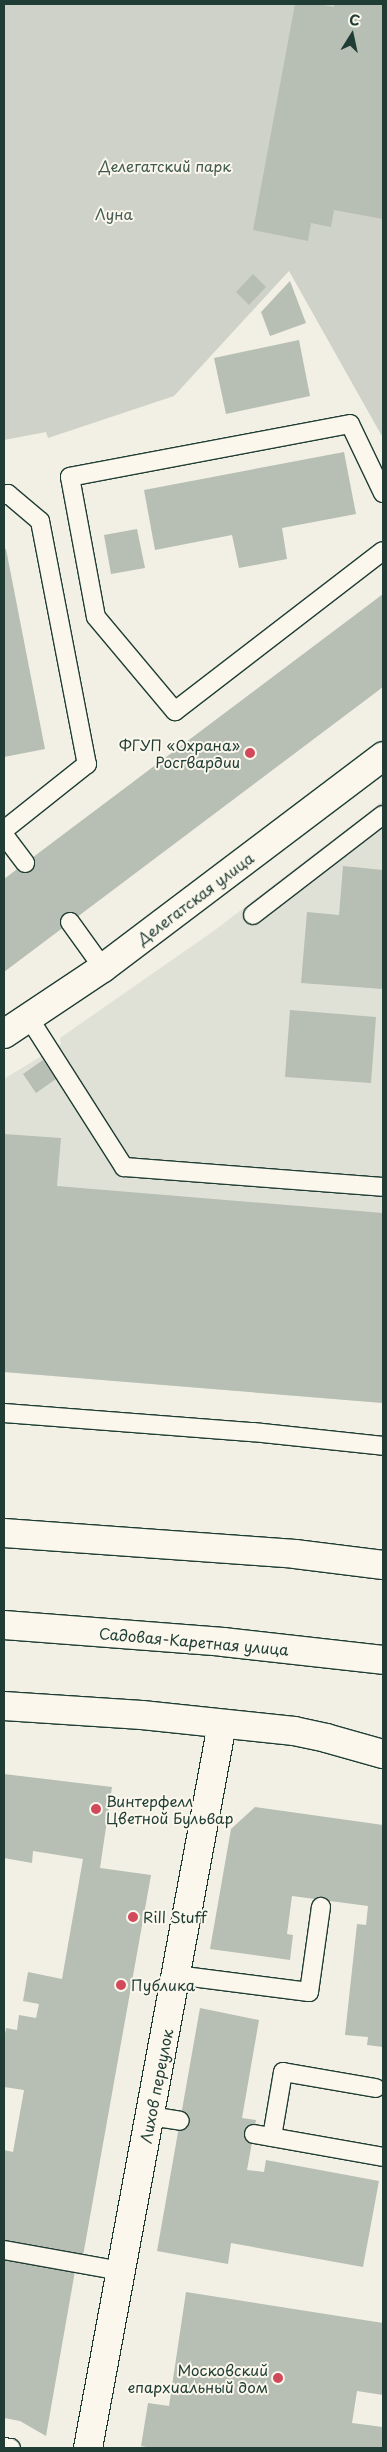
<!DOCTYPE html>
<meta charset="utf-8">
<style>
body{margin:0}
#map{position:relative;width:387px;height:2452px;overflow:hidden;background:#f2f0e5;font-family:"Playpen Sans",sans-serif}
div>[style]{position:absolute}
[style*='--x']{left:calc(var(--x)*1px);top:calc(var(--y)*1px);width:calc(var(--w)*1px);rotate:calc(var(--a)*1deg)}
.built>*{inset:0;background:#e0e1d6}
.green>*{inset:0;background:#cfd2c8}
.building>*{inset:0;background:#b7beb3}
.roads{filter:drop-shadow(1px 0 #1f3d34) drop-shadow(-1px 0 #1f3d34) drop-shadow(0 1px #1f3d34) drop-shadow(0 -1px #1f3d34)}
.lane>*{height:18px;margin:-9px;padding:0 9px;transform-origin:9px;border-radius:9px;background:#fbf7ec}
.street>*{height:28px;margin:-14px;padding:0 14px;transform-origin:14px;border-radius:14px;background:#fbf7ec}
.secondary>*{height:28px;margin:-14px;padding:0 14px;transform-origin:14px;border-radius:14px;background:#fbf7ec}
.primary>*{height:28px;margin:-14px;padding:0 14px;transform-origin:14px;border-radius:14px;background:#fbf7ec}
.dots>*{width:14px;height:14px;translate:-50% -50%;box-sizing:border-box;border:2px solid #fbf7ec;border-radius:50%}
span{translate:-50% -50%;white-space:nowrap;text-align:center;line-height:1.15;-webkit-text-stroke:4px #fbf7ec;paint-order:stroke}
.park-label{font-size:15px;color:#425b52}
.poi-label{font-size:15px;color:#1f3d34}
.right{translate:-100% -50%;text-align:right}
.left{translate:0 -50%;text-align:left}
.street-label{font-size:15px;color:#1f3d34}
.frame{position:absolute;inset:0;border:5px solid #1f3d34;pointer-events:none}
.north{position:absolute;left:327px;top:10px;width:50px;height:50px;-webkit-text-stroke:4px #fbf7ec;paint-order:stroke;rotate:10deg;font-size:14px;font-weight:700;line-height:20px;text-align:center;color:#1f3d34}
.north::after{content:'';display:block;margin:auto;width:18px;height:22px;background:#1f3d34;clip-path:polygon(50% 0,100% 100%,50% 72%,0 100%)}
</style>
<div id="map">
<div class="built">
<div style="clip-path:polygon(383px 801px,383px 1403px,4px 1372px,4px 1079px,61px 1044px,60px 1038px,215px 930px)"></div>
</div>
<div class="green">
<div style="clip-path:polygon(4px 4px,383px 4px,383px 438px,289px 271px,174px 396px,48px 438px,46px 432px,4px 440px)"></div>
</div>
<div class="building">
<div style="clip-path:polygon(295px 4px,318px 4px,334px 7px,334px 4px,383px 4px,383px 219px,334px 210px,331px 227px,311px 223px,308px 241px,253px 230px)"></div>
<div style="clip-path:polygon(253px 274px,266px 287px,249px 305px,236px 292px)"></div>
<div style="clip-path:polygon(290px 281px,306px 323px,270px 336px,261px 312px)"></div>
<div style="clip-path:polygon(299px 340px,310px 396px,226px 414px,214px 358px)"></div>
<div style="clip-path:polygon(344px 452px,356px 514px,282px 528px,287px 559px,239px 568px,232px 535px,155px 550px,144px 490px)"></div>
<div style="clip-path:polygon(137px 529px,145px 568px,111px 574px,104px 535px)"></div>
<div style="clip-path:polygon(4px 549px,6px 549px,45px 749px,4px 757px)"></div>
<div style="clip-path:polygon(383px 594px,383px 687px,4px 972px,4px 879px)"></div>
<div style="clip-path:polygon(343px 866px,383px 870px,383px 989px,301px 983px,307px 912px,339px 915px)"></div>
<div style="clip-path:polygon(290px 1010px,376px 1017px,371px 1083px,285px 1077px)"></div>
<div style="clip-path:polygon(43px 1060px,56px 1079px,36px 1093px,23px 1074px)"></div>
<div style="clip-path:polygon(4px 1134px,61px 1138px,57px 1186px,383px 1213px,383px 1403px,4px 1372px)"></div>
<div style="clip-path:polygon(4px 1774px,112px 1787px,100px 1868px,151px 1875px,83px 2256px,4px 2242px,4px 2150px,13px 2152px,24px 2090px,4px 2087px,4px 2040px,6px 2028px,17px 2030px,19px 2015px,36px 2018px,39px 2004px,23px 2001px,28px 1972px,62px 1979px,83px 1859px,33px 1851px,32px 1863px,4px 1858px)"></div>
<div style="clip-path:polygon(255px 1807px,383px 1825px,383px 2047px,367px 2045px,368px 2037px,345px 2035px,357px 1924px,366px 1925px,368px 1906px,292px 1896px,287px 1934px,293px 1935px,290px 1960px,210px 1949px,231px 1829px)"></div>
<div style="clip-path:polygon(200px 2008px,259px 2020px,242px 2118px,256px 2120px,247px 2170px,264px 2172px,266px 2160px,379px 2181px,363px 2267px,231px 2243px,228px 2264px,157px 2251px)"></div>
<div style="clip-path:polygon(4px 2258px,75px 2271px,46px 2436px,20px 2421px,4px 2418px)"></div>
<div style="clip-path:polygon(186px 2292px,383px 2323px,383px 2395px,357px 2391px,352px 2423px,383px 2427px,383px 2448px,152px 2448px,141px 2446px,148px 2403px,169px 2406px)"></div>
</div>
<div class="roads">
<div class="lane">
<div style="--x:383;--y:493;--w:76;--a:-115.6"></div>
<div style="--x:350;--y:424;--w:285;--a:169.3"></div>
<div style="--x:70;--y:477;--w:142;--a:79.5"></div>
<div style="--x:96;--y:617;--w:123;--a:50"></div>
<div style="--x:175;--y:711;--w:262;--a:-37.6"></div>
<div style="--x:4;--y:495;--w:4;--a:-14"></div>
<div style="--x:8;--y:494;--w:42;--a:40.2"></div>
<div style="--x:40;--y:521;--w:248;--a:79.1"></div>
<div style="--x:87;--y:764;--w:106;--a:141.5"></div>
<div style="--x:4;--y:835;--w:35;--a:53"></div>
<div style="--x:253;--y:915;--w:164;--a:-37.6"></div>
<div style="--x:70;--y:922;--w:57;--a:54.3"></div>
<div style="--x:29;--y:1018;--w:177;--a:57.5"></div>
<div style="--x:124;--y:1167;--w:260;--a:4.4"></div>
<div style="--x:4;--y:1413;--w:250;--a:4.4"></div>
<div style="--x:253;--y:1432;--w:131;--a:6.1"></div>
<div style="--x:176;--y:1975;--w:134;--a:7.3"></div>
<div style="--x:309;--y:1992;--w:86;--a:-82"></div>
<div style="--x:150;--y:2116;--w:30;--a:9"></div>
<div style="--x:254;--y:2134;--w:131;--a:10.1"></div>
<div style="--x:272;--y:2137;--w:66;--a:-80.4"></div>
<div style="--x:283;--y:2072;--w:94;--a:9.8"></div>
<div style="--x:4;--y:2250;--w:119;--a:10.2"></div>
<div style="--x:4;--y:2447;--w:7;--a:8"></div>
</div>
<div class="street">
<div style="--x:4;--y:1706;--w:138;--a:3.7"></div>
<div style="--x:142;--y:1715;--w:153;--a:6"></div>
<div style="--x:294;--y:1731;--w:33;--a:12"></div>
<div style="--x:326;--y:1738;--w:59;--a:15.7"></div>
<div style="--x:88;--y:2448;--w:736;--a:-79.51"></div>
</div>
<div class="secondary">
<div style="--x:4;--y:1034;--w:119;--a:-33.7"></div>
<div style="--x:103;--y:968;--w:351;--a:-37.1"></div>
</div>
<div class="primary">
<div style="--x:4;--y:1533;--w:292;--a:4.1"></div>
<div style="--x:295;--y:1554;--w:89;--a:7.1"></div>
<div style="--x:4;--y:1625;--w:220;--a:4.4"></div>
<div style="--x:223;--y:1642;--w:161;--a:6.4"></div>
</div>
</div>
<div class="dots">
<div style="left:250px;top:753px;background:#d1495b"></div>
<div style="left:96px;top:1809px;background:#d1495b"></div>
<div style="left:133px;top:1917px;background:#d1495b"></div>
<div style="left:121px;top:1985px;background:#d1495b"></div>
<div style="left:278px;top:2378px;background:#d1495b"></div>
</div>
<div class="park-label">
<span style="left:165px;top:166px">Делегатский парк</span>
<span style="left:114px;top:214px">Луна</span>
</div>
<div class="poi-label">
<span class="right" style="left:240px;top:753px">ФГУП «Охрана»<br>Росгвардии</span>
<span class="left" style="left:106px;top:1809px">Винтерфелл<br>Цветной Бульвар</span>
<span class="left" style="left:143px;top:1917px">Rill Stuff</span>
<span class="left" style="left:131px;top:1985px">Публика</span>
<span class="right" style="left:268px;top:2378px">Московский<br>епархиальный дом</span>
</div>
<div class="street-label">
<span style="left:195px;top:898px;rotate:-37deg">Делегатская улица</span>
<span style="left:194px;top:1641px;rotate:5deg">Садовая-Каретная улица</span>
<span style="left:156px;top:2086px;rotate:-79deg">Лихов переулок</span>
</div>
<div class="frame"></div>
<div class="north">С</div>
</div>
